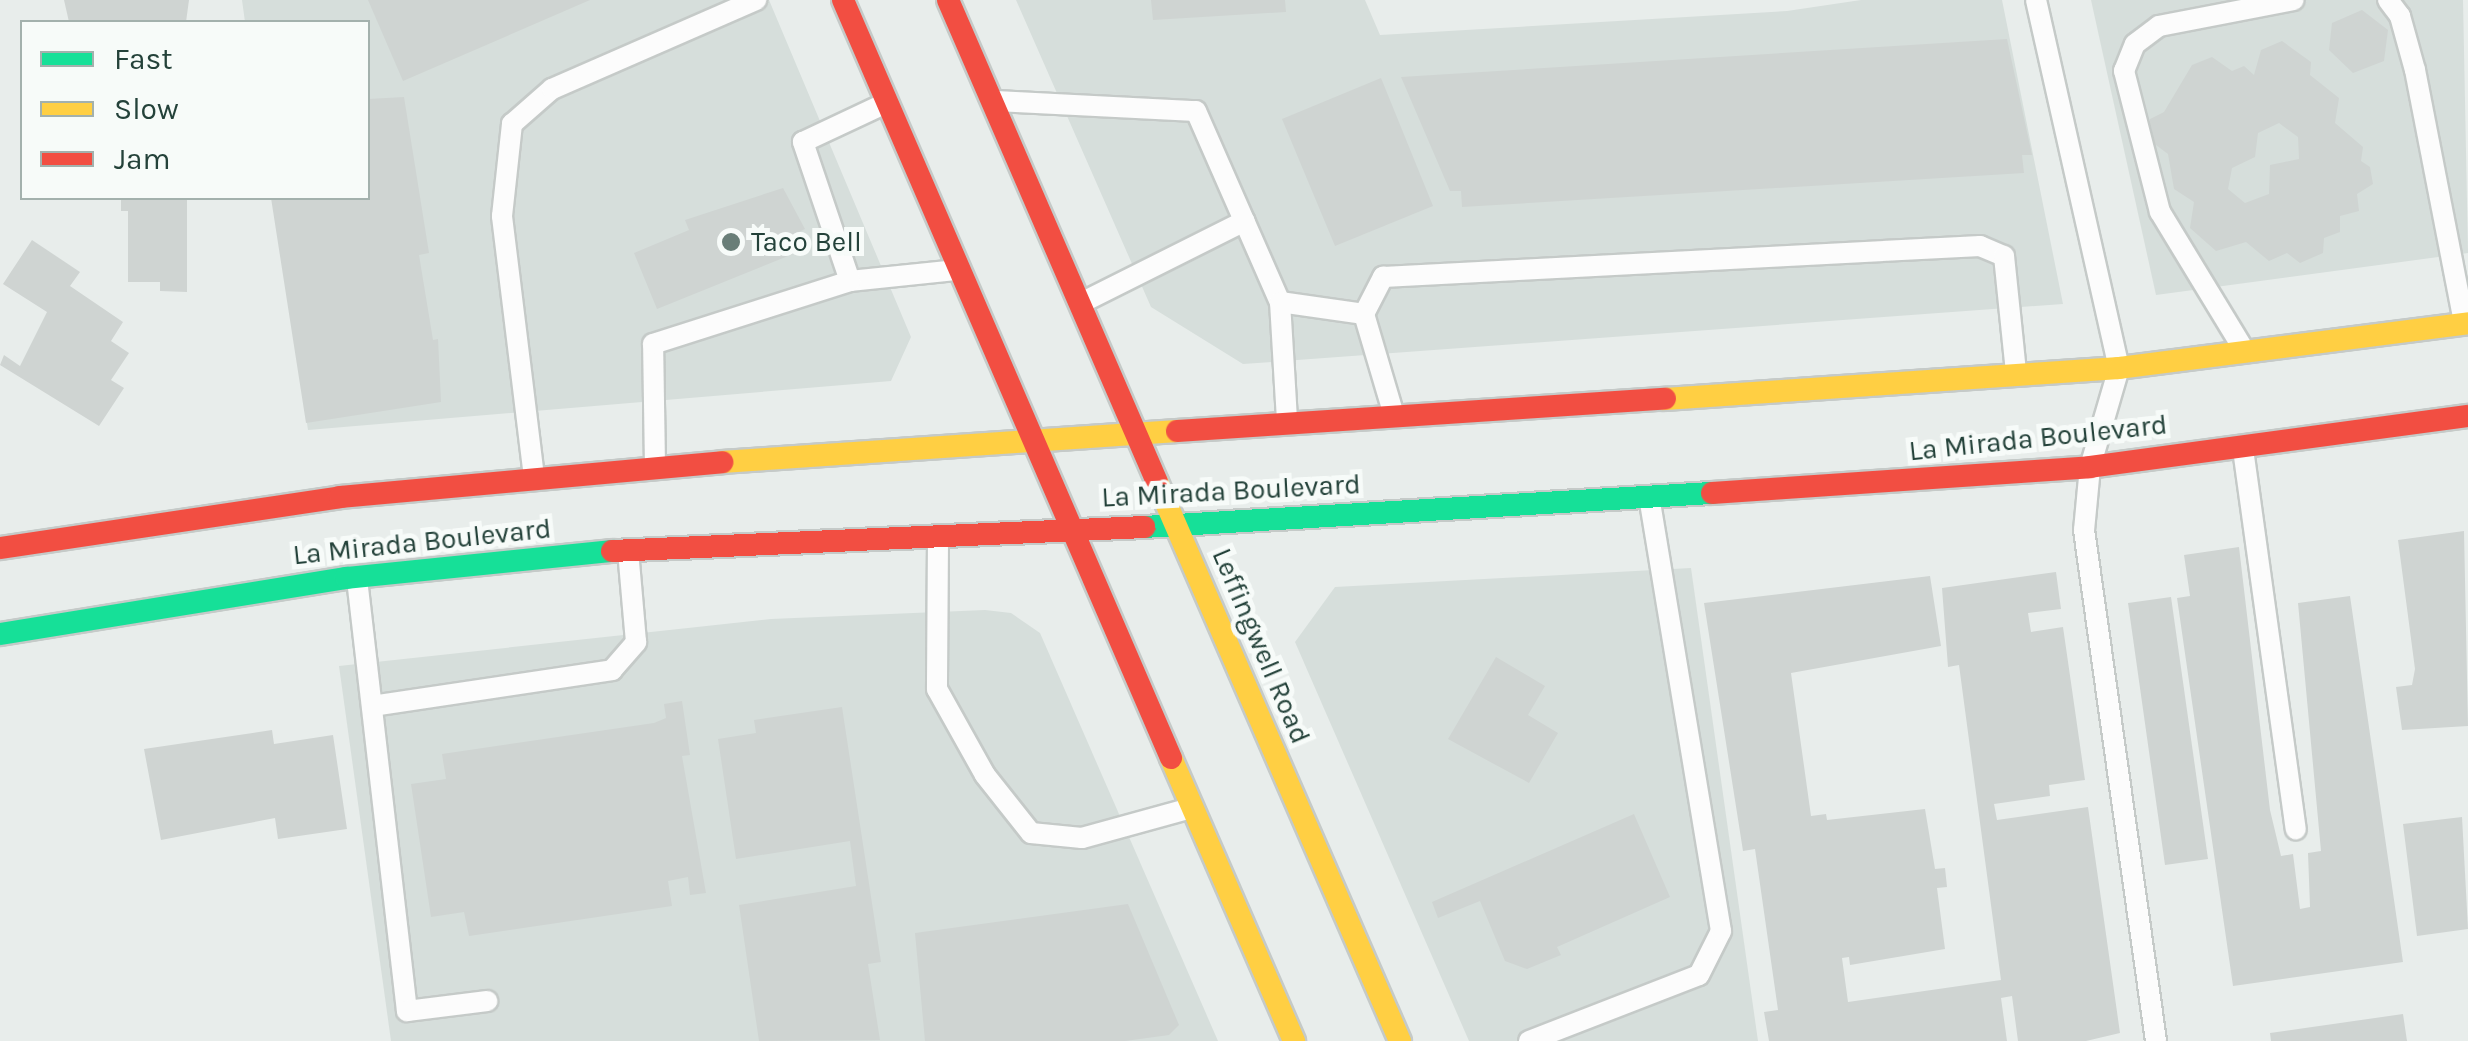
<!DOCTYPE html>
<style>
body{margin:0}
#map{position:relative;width:2468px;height:1041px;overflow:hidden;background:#e8edeb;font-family:Karla,sans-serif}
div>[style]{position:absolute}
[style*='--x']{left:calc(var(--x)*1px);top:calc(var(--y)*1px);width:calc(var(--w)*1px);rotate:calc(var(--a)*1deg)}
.built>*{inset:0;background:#d6dedb}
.building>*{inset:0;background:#cfd4d2}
.roads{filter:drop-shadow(2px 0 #c5cac8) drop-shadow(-2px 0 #c5cac8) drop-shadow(0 2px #c5cac8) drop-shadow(0 -2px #c5cac8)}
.lane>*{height:20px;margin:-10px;padding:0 10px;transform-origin:10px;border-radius:10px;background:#fcfcfc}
.fast>*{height:22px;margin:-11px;padding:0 11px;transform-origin:11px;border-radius:11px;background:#16e098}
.slow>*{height:22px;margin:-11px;padding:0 11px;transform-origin:11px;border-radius:11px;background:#ffcf43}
.jam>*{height:22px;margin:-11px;padding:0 11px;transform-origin:11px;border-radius:11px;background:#f24e42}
.dots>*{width:28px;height:28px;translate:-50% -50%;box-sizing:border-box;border:5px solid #f7fbf9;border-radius:50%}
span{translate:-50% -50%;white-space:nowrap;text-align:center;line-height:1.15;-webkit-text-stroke:10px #f7fbf9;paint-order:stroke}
.poi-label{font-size:28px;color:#24423a}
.left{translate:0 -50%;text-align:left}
.street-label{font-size:28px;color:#24423a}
.legend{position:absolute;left:20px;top:20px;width:350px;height:180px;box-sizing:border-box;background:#f7fbf9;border:2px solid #a3b1ad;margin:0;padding:12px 18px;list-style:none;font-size:30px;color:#24423a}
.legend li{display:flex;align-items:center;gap:20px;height:50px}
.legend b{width:50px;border:2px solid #a3b1ad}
</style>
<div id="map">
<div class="built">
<div style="clip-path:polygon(242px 0,769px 0,911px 337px,891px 381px,308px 430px,272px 198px,368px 198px,368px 22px,245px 22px)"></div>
<div style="clip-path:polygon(1016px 0,1365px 0,1380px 35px,1787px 11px,1861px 0,2002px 0,2063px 304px,1243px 364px,1151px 307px)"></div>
<div style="clip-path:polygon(2091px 0,2463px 0,2468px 253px,2156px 295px)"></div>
<div style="clip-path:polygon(1691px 568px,1758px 1041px,1469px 1041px,1295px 642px,1335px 587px)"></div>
<div style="clip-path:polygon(985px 610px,1011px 613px,1040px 633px,1218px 1041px,391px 1041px,339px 666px,771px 619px)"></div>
</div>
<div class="building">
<div style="clip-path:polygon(64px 0,189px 0,186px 22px,69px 22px)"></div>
<div style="clip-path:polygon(368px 0,590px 0,403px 81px)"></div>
<div style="clip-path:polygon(1151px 0,1285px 0,1286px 12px,1153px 20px)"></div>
<div style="clip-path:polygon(2362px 10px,2388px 30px,2384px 61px,2353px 73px,2329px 50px,2332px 23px)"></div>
<div style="clip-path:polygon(2007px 39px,2032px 155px,2022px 155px,2024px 173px,1462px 207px,1461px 191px,1450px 191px,1401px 77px)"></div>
<div style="clip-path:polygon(evenodd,2282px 41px,2311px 62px,2310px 75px,2339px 98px,2335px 123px,2363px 147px,2361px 161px,2370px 167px,2373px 184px,2357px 194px,2359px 211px,2340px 216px,2340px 232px,2324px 238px,2323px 253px,2300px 263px,2287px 253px,2269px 261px,2246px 242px,2216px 251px,2190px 228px,2194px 202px,2174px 189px,2168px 154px,2148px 139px,2150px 119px,2164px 112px,2192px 65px,2212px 57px,2232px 71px,2244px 66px,2254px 75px,2261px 50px,2282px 41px,2279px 123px,2298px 137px,2299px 159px,2270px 165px,2269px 194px,2245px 203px,2228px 189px,2232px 168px,2255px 157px,2258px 133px,2279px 123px)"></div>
<div style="clip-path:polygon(1381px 78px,1433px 206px,1335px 246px,1282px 119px)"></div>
<div style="clip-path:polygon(404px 97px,429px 253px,419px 255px,433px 340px,438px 339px,441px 402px,306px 423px,271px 198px,368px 198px,368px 99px)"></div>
<div style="clip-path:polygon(783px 188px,805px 229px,797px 233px,803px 250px,657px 309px,634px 253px,689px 230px,685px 220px)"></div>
<div style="clip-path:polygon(121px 198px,187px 198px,187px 292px,160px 291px,160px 282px,128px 282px,128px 211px,121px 211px)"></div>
<div style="clip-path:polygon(32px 240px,80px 272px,70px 286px,123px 322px,111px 341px,129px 353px,111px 380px,124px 388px,99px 426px,0 365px,4px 355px,20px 366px,47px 312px,3px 284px)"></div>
<div style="clip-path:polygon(2464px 531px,2468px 726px,2402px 730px,2396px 687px,2412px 685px,2415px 669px,2398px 540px)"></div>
<div style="clip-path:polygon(2239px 547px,2270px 810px,2281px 856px,2293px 854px,2300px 909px,2310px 907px,2308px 853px,2321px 851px,2298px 603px,2350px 596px,2403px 962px,2233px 986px,2177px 598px,2190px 596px,2184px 555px)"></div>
<div style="clip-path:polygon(2056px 572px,2061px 609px,2028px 613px,2031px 632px,2063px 627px,2085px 780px,2049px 785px,2050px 796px,1994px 804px,1997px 820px,2088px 807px,2120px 1033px,2086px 1041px,2018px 1041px,2012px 996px,2001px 998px,2007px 1041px,1769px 1041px,1764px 1012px,1778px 1010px,1755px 849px,1743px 851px,1704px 603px,1930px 576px,1941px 646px,1791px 673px,1811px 816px,1826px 814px,1827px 820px,1925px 809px,1935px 869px,1945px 868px,1947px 887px,1937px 888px,1945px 949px,1850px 965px,1849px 957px,1842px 958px,1848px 1002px,2001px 980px,1959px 665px,1948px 667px,1942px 588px)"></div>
<div style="clip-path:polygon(2171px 597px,2208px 859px,2165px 865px,2128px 603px)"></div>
<div style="clip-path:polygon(1496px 657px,1545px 686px,1528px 715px,1558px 733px,1529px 783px,1448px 739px)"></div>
<div style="clip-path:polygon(682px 701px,690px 755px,682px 756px,706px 893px,690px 895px,688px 877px,668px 881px,672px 906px,469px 936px,464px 912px,431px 917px,411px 784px,446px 779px,442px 754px,654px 723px,666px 718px,664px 704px)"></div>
<div style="clip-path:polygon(842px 707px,881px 962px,868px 964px,880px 1040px,759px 1041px,739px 905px,856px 886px,850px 841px,736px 859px,718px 739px,756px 733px,754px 720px)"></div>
<div style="clip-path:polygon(272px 730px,274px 744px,333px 735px,347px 829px,278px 839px,275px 818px,161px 840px,144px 749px)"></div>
<div style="clip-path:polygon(1634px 814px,1670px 897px,1557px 947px,1561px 955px,1527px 969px,1505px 961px,1480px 901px,1438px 918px,1432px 902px)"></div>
<div style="clip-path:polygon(2462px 817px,2468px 929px,2417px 936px,2403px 824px)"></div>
<div style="clip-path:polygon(1128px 904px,1179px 1025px,1169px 1035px,1125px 1041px,925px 1041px,915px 933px)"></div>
<div style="clip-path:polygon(2403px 1014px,2407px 1041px,2271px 1041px,2270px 1033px)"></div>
</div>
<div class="roads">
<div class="lane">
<div style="--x:2036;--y:0;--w:377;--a:77.3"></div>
<div style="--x:2119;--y:368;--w:103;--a:106.3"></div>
<div style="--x:2090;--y:467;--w:63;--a:95.4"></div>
<div style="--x:2084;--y:530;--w:516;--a:81.98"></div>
<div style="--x:2388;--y:0;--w:20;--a:53"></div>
<div style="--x:2400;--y:16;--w:56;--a:74.5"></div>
<div style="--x:2415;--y:70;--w:258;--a:79"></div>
<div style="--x:996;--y:101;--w:200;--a:2.9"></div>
<div style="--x:1196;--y:111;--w:209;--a:66.3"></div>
<div style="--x:1280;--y:302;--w:118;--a:86.6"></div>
<div style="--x:850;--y:281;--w:108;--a:-5.9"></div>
<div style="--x:1280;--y:302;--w:85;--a:8.1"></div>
<div style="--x:1081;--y:303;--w:183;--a:-26.6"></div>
<div style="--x:2244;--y:350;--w:162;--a:-121.3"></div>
<div style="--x:2160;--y:212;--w:146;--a:-104.3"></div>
<div style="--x:2124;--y:71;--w:29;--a:-68"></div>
<div style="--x:2135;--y:44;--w:30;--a:-37"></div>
<div style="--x:2159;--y:26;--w:137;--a:-10.9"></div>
<div style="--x:1393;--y:412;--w:102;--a:-106.5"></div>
<div style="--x:1364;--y:314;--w:42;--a:-62.8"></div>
<div style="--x:1383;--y:277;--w:598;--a:-2.97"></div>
<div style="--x:1980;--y:246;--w:26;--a:23"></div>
<div style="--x:2004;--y:256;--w:118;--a:84.1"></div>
<div style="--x:2243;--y:449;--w:384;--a:82.1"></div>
<div style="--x:655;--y:466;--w:122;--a:-90.9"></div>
<div style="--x:653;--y:344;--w:207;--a:-17.7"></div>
<div style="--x:850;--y:281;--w:147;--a:-108.7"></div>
<div style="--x:803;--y:142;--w:92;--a:-25.2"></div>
<div style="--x:534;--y:477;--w:263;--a:-97"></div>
<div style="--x:502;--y:216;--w:93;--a:-83.8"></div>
<div style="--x:512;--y:124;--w:53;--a:-41.2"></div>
<div style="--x:552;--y:89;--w:223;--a:-23.6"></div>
<div style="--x:938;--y:540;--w:149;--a:90.4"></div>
<div style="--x:937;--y:689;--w:98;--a:60.8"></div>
<div style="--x:985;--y:775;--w:74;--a:51.6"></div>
<div style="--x:1031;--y:833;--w:51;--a:5.6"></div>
<div style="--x:1082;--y:838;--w:113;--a:-15.4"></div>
<div style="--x:357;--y:579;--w:435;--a:83.4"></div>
<div style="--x:407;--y:1011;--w:81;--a:-7.1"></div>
<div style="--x:372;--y:706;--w:243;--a:-8.5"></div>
<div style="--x:612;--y:670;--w:37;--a:-49"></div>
<div style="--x:636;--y:642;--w:92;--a:-95"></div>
<div style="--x:1529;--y:1041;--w:182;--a:-21.2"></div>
<div style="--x:1699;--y:975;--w:49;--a:-63.4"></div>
<div style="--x:1721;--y:931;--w:439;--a:-99.4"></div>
</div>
<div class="fast">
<div style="--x:1144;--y:527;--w:569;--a:-3.43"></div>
<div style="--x:0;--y:634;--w:351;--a:-9.2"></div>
<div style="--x:346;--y:578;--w:267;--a:-5.8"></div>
</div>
<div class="slow">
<div style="--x:1665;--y:399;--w:455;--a:-3.9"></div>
<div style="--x:2119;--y:368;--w:352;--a:-7.3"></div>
<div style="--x:722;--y:462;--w:456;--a:-3.9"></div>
<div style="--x:1157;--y:482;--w:610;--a:66.51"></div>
<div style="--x:1171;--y:758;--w:309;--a:66.5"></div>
</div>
<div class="jam">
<div style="--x:843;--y:0;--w:826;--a:66.6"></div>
<div style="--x:948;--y:0;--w:525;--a:66.56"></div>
<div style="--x:1177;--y:431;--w:489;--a:-3.8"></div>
<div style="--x:1712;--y:493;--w:379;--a:-3.9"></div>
<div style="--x:2090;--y:467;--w:381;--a:-7.7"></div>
<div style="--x:0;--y:548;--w:344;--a:-8.5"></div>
<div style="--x:340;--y:497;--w:384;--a:-5.2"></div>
<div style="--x:612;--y:551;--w:533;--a:-2.58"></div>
</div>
</div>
<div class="dots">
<div style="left:731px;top:242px;background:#697e78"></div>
</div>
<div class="poi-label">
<span class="left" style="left:751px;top:242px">Taco Bell</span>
</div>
<div class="street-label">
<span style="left:2038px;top:438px;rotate:-6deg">La Mirada Boulevard</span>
<span style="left:1231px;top:491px;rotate:-3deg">La Mirada Boulevard</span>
<span style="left:422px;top:542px;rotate:-6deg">La Mirada Boulevard</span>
<span style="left:1261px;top:646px;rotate:67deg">Leffingwell Road</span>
</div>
<ul class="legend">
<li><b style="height:12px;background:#16e098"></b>Fast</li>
<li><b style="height:12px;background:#ffcf43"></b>Slow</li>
<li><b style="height:12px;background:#f24e42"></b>Jam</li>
</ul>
</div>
